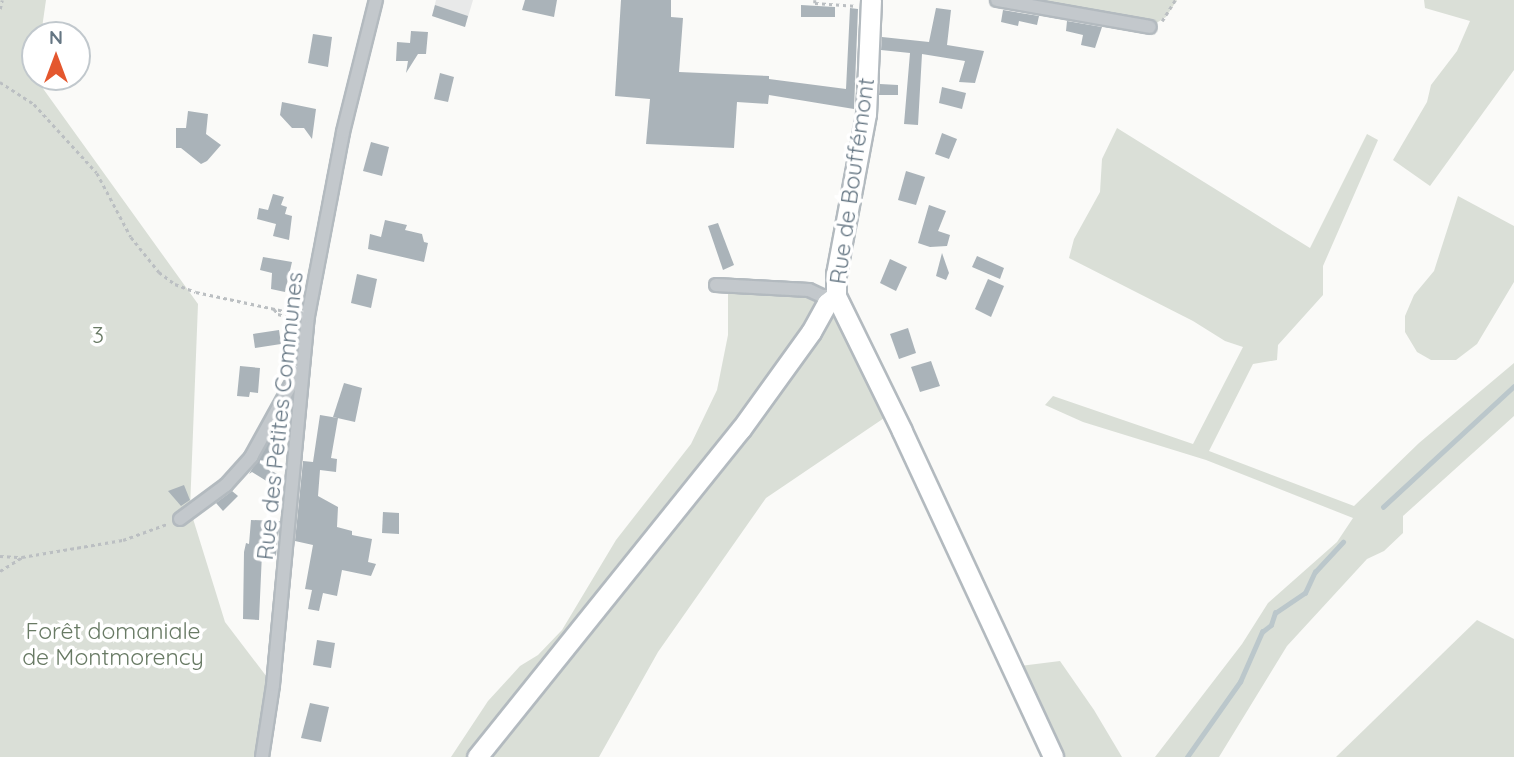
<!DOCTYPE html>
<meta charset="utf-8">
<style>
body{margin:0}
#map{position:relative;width:1514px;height:757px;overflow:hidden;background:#fafaf8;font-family:Quicksand,sans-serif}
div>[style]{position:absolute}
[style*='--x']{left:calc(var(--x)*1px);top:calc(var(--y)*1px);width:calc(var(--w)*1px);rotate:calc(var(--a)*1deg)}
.built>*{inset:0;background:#e8e9e9}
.green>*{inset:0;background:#dadfd7}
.stream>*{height:4.5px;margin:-2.25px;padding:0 2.25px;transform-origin:2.25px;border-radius:2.25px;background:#bbc7cb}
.building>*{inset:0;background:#aab3b9}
.path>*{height:2.5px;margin-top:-1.25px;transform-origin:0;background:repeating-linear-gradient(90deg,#bbbfc2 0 3.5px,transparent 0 7px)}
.roads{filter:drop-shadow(2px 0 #b3babf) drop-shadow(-2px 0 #b3babf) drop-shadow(0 2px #b3babf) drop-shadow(0 -2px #b3babf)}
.street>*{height:12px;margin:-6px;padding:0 6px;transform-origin:6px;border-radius:6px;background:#c3c8cc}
.secondary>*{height:19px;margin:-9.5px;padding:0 9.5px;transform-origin:9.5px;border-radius:9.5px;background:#fff}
span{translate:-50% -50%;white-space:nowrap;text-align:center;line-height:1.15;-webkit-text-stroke:7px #fff;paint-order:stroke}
.street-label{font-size:23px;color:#657683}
.park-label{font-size:23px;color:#687a64}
.north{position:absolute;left:21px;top:21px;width:70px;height:70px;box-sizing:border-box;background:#fff;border:2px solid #c1c8cd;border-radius:50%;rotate:0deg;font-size:19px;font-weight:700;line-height:28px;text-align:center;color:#657683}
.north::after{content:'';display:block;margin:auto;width:24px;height:32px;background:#e4572e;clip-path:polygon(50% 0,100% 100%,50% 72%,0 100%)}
</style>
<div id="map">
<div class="built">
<div style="clip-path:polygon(436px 0,473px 0,465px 27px,432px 16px)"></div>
</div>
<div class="green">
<div style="clip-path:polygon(0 0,46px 0,41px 35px,35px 35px,34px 76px,198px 304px,190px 509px,225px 622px,273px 685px,262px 757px,0 757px)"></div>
<div style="clip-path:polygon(997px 0,1177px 0,1166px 17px,1150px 27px)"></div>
<div style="clip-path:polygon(1424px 0,1514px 0,1514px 70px,1430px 186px,1393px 160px,1427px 102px,1431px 85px,1457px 51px,1470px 21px,1425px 8px)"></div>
<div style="clip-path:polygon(1117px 128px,1310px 248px,1367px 134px,1378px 140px,1323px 266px,1323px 295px,1278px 345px,1277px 360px,1253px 364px,1209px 451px,1354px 506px,1419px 443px,1514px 363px,1514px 416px,1403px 516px,1403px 533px,1384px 551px,1367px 559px,1287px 646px,1219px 757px,1155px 757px,1242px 644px,1268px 603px,1337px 542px,1353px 518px,1206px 460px,1083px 422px,1045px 405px,1053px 396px,1193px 444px,1243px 347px,1225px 341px,1193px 321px,1069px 258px,1074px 239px,1100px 192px,1102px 159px)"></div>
<div style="clip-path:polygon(1458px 196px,1514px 226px,1514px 282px,1477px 344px,1456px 360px,1431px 360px,1417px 352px,1405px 332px,1405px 316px,1414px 295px,1434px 271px)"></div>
<div style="clip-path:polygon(728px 286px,833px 294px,893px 412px,766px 498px,658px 652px,599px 757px,451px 757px,488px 701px,520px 666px,538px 655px,562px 630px,616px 540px,691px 444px,717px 390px,728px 335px)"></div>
<div style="clip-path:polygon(1477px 620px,1514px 639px,1514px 757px,1336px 757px)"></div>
<div style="clip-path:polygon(1060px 661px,1094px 710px,1122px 757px,1053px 757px,1012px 667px)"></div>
</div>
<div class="stream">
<div style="--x:1383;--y:507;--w:178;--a:-42.7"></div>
<div style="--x:1187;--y:757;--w:92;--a:-54.8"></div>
<div style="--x:1240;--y:682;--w:55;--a:-66.3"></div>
<div style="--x:1262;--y:632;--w:11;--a:-38"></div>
<div style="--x:1271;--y:625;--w:13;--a:-72"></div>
<div style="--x:1275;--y:613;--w:36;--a:-34"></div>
<div style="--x:1305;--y:593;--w:23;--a:-65"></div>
<div style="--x:1315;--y:572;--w:41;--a:-47"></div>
</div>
<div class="building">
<div style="clip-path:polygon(525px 0,557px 0,554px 17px,522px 10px)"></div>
<div style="clip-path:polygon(621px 0,671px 0,671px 17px,683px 18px,679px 72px,769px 76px,769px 79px,846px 89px,850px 8px,858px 9px,854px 109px,769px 95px,768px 104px,737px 102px,734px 148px,646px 144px,650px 99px,615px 96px)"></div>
<div style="clip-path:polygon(435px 5px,468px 16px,465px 27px,432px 16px)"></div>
<div style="clip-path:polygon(801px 5px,835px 7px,835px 17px,801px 17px)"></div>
<div style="clip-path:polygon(936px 8px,951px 10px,947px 45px,984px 51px,975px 83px,959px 82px,965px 61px,922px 54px,918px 125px,904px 124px,910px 53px,881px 50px,882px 37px,929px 42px)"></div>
<div style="clip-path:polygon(1003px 10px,1039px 16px,1037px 25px,1019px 21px,1018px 26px,1001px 22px)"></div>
<div style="clip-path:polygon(1067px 21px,1102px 27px,1095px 48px,1081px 45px,1083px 35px,1066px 31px)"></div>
<div style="clip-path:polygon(411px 31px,428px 32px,426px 54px,418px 54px,406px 73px,408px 61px,396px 61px,397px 42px,410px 43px)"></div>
<div style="clip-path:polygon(313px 34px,332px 37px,328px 67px,308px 63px)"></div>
<div style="clip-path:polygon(440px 73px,454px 77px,448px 102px,434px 99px)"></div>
<div style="clip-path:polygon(880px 84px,898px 85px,898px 95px,879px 95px)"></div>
<div style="clip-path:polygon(942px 87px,966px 93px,962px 109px,939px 103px)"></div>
<div style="clip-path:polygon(282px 102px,316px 109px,312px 139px,304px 128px,292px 128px,280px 115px)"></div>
<div style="clip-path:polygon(188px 111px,208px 114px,206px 134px,221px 145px,207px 161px,201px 164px,181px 148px,176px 148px,176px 128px,186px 128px)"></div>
<div style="clip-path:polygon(942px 133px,957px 139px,949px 159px,935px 154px)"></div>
<div style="clip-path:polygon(371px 142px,389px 147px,382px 176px,363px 171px)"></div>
<div style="clip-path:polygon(906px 171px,925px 177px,916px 205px,898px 200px)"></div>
<div style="clip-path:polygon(273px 194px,284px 197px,281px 205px,287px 207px,285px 214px,292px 216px,289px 240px,273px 236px,276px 224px,257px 219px,259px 208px,268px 210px)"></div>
<div style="clip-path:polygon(929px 205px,946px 211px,938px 231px,950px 235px,947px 246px,930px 247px,918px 243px)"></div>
<div style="clip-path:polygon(385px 220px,407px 225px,405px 230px,422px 234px,424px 242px,428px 243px,424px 262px,368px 249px,370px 234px,381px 237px)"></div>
<div style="clip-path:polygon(718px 223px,734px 265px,723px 270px,708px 226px)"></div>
<div style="clip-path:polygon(942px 253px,949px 273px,946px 280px,936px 276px)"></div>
<div style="clip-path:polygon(977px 256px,1004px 268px,1000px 279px,972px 267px)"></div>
<div style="clip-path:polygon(263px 257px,292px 262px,285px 292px,271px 289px,272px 273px,260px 270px)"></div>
<div style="clip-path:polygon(890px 259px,907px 267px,896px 291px,880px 283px)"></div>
<div style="clip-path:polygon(357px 274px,377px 279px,371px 308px,351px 303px)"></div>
<div style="clip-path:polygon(988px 279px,1004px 286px,991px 317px,975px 309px)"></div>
<div style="clip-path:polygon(908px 328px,916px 353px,899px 359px,890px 334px)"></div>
<div style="clip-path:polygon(279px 330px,281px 344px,255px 348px,253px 334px)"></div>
<div style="clip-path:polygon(931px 361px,940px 386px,920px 392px,911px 367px)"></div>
<div style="clip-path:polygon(240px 366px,260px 368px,258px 393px,250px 392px,249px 397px,237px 396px)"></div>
<div style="clip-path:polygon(344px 383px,362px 388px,355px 422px,333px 417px)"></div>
<div style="clip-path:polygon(320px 415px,338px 418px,331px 458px,337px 459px,336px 472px,320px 470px,318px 496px,338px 507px,337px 527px,352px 531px,352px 535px,372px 539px,368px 562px,376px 564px,371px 576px,342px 570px,337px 596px,323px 593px,319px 611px,308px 609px,312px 590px,305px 589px,313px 545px,295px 541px,303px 461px,313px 462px)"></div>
<div style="clip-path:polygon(283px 417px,289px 420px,281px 438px,285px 445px,268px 459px,274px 462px,270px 470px,279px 475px,273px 485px,252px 472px,249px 474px)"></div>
<div style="clip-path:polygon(184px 485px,190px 500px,181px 506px,168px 491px)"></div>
<div style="clip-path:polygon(232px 491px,238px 496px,223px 511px,216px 503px)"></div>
<div style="clip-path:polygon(383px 512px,399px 513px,399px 534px,382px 533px)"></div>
<div style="clip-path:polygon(251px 520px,280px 521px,276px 556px,262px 553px,259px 620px,243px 619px,244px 552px,246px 543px,249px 544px)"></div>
<div style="clip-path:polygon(317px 640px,335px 643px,331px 668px,313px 665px)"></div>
<div style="clip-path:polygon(310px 703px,329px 707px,321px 742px,301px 738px)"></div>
</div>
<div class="path">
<div style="--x:815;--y:0;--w:3;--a:90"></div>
<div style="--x:815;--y:3;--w:39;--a:4"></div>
<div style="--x:0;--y:9;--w:9;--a:-77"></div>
<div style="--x:1162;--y:21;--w:25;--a:-58"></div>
<div style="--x:0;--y:82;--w:40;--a:32.9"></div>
<div style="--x:34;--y:104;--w:93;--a:47.6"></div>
<div style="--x:97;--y:173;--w:72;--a:62"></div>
<div style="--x:131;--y:237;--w:45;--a:51.3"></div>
<div style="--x:159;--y:272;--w:20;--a:37"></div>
<div style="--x:175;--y:284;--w:22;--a:21"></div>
<div style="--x:196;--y:292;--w:100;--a:12.1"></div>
<div style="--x:274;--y:309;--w:6;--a:51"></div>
<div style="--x:278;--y:314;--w:11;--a:15"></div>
<div style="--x:289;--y:317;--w:6;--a:-45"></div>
<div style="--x:0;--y:556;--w:22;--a:3"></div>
<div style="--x:22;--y:557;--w:102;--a:-9.6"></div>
<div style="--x:123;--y:540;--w:47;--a:-20"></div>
<div style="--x:0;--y:571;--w:26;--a:-32"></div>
</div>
<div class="roads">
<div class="street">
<div style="--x:997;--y:0;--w:155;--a:10"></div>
<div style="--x:716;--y:285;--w:93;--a:3.1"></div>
<div style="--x:809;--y:290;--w:14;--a:25"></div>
<div style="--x:822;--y:296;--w:13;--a:0"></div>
<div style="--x:180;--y:519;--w:57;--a:-36.5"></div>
<div style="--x:226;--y:485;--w:38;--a:-48"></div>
<div style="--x:251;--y:457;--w:97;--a:-61.1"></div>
<div style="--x:262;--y:757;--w:73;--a:-81.3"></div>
<div style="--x:273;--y:685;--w:371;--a:-84.6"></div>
<div style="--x:308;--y:316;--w:187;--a:-79.2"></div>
<div style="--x:343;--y:132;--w:136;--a:-76"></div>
</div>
<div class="secondary">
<div style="--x:871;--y:0;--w:114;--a:92.5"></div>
<div style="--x:866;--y:114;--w:163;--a:100.6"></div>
<div style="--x:836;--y:274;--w:22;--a:90"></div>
<div style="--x:836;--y:296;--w:150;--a:63.9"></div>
<div style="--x:902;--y:431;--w:359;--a:65.1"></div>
<div style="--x:477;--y:757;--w:421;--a:-51.2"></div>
<div style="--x:741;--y:429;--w:120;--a:-54.2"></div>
<div style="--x:811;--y:332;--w:33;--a:-61"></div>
<div style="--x:827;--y:303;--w:11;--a:-38"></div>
</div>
</div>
<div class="street-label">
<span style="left:852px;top:181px;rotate:-82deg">Rue de Bouffémont</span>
<span style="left:280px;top:416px;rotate:-84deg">Rue des Petites Communes</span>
</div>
<div class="park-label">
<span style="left:98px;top:335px">3</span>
<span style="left:113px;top:644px">Forêt domaniale<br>de Montmorency</span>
</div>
<div class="north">N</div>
</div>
